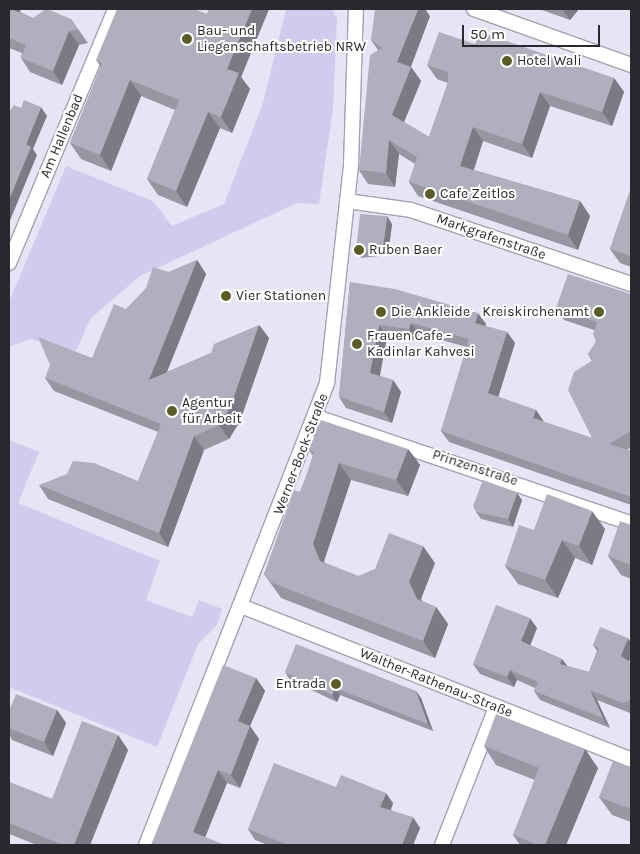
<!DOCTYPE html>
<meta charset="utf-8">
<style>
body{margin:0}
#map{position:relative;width:640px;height:854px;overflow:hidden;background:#e7e5f5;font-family:Karla,sans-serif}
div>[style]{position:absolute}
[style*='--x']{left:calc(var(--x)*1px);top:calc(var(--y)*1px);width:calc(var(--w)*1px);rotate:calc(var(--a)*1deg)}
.green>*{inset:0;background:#cfcced}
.roads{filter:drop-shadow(1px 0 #a2a1b0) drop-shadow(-1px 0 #a2a1b0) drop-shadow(0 1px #a2a1b0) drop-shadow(0 -1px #a2a1b0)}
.minor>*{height:14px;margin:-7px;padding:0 7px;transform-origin:7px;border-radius:7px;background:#fff}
.wall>*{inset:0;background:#9796a3}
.shaded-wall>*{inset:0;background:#7b7a85}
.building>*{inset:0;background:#b0afbe}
.dots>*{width:14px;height:14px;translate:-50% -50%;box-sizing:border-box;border:2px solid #fff;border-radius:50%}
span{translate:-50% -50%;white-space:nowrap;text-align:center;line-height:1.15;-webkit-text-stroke:4px #fff;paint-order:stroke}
.poi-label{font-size:14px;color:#28282e}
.left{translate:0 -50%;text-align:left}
.right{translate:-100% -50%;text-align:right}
.street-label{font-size:14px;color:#28282e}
.frame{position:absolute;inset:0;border:10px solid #28282e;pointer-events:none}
.scale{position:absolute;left:462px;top:25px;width:138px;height:22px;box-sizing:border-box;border:2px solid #28282e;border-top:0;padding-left:6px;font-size:15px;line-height:18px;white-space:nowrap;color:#28282e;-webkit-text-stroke:4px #fff;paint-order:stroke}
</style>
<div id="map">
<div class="green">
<div style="clip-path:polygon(286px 9px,332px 9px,337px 19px,333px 109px,319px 204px,297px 203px,140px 276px,90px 319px,76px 351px,30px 339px,9px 347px,9px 302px,66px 166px,153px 201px,172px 226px,224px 204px,263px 103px)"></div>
<div style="clip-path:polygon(9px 440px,39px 452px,18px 503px,160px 561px,146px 600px,192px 617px,199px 600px,222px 609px,217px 625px,198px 644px,157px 747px,9px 687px)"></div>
</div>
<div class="roads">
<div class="minor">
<div style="--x:474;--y:9;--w:167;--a:19.6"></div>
<div style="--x:347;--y:201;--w:65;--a:8"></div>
<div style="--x:411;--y:210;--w:232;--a:18.6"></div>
<div style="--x:9;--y:263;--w:275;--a:-67.3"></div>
<div style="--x:317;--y:417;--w:331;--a:18.7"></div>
<div style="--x:241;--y:606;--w:419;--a:21.5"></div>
<div style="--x:146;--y:845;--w:496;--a:-68.6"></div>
<div style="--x:327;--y:383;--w:219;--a:-83.7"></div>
<div style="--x:351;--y:165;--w:156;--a:-88.2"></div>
<div style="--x:442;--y:845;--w:148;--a:-68.6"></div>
</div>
</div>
<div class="wall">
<div style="clip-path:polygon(9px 9px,21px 9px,20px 12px,33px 18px,71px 19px,88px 43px,79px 45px,62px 85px,30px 72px,21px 58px,22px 53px,9px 48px)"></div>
<div style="clip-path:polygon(209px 9px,269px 9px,241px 77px,250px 89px,232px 133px,220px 128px,187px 207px,158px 195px,147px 179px,175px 110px,141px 96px,111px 171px,81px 159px,70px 143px,101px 67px,96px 60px,207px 14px)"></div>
<div style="clip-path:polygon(539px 9px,579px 9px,570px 20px)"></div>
<div style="clip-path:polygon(430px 16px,411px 67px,421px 81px,404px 122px,429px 137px,448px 83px,437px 79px,427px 65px,475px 44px,614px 78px,624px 92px,612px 126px,550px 106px,532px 158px,483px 141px,474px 170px,580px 201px,590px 216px,578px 250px,418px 196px,409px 182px,415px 164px,399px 154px,395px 187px,368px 184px,359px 170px,378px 50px,371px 40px)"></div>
<div style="clip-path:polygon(631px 188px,631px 267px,620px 263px,610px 249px)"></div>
<div style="clip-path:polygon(392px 224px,388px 255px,361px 258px,356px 251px)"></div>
<div style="clip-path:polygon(197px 260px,206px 274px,167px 372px,211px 353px,259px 325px,269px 338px,240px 421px,229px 439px,204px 450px,168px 547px,48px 499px,39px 485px,138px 481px,158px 432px,54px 391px,45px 378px,92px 358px,126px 309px,169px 272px)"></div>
<div style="clip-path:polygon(350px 282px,486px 324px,485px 326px,507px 332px,515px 343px,498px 397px,536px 410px,544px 422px,592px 438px,592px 361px,588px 354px,596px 342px,594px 330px,564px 320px,556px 308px,631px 294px,631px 447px,627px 450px,631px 451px,631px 505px,449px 442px,441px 431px,467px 347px,419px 334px,417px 340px,387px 337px,380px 376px,393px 380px,401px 392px,392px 423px,346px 408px,339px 397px)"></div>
<div style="clip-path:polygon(408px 449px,420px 465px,408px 496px,351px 480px,324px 561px,325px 563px,358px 576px,435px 563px,421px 599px,422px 601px,436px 607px,448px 624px,435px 658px,281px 598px,264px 574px,300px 492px,307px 474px,313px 456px,309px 450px)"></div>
<div style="clip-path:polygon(522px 500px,513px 527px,481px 519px,476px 512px)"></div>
<div style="clip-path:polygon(631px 525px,631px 579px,621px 575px,608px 556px)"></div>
<div style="clip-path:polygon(605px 529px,592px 565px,575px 558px,558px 598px,518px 584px,505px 566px,534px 530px)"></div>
<div style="clip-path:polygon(537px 628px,530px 645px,562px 659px,567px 666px,589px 672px,597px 651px,593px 645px,631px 643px,631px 656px,629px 662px,631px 663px,631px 713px,630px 713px,597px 700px,610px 728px,540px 700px,534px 691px,535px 688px,517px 680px,514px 687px,480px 674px,473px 664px)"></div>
<div style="clip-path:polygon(285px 672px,416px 691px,421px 698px,433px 731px,340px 695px,337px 702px,290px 680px)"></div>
<div style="clip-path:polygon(256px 678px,265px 691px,250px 726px,259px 739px,240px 788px,227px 783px,205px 837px,151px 845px)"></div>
<div style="clip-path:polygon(57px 710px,66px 723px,53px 756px,12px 740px,9px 734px,9px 711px)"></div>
<div style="clip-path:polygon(118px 735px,128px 750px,90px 845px,37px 845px,9px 834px,9px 782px,52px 799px)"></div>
<div style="clip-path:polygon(484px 746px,598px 768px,566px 845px,520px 845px,513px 835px,535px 780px,496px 765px)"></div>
<div style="clip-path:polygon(631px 768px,631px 822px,612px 815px,599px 797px)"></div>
<div style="clip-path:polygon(336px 787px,393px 803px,391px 810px,420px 828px,413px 845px,268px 845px,255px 840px,248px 829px)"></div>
</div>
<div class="shaded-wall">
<div style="clip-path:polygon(9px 9px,21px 9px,16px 21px)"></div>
<div style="clip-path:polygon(252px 9px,269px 9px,241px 77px,250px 89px,232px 133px,221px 117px,227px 69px)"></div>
<div style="clip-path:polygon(418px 9px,425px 9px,430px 16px,407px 76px,397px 62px)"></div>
<div style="clip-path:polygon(562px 9px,579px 9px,570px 20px)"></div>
<div style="clip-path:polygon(69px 31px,79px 45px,62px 85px,53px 71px)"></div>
<div style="clip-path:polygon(411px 67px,421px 81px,401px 129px,392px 115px)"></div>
<div style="clip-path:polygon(614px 78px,624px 92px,612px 126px,602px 112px)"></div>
<div style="clip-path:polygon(130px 80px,141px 96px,111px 171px,100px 155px)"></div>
<div style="clip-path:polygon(540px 92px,550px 106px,532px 158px,522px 144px)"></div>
<div style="clip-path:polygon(41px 107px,47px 116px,33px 149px,37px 155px,9px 223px,9px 200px,26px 144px)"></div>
<div style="clip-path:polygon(208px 112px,220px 128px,187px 207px,176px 191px)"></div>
<div style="clip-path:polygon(473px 127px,483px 141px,470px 180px,460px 166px)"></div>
<div style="clip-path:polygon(389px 140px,399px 154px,395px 187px,386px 173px)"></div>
<div style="clip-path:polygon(580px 201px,590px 216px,578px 250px,568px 235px)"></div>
<div style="clip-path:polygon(387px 216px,392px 224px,388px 255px,383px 248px)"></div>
<div style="clip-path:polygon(197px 260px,206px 274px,158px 394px,149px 380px)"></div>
<div style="clip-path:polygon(478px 313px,486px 324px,483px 334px,475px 323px)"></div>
<div style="clip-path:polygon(411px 323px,419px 334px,417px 340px,409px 329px)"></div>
<div style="clip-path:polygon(259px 325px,269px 338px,240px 421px,229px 439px,219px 425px)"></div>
<div style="clip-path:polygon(379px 325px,387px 337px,378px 384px,370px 373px)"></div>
<div style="clip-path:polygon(507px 332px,515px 343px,496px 404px,488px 393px)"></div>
<div style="clip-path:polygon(393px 380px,401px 392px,392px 423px,384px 412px)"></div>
<div style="clip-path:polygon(536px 410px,544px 422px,533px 418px)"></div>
<div style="clip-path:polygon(194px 436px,204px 450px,168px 547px,159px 533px)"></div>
<div style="clip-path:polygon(408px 449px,420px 465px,408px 496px,396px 480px)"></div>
<div style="clip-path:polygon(339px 463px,351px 480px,324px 561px,332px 578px,320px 561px,313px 544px)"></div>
<div style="clip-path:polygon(517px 493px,522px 500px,513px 527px,508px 519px)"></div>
<div style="clip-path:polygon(592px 511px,605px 529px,592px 565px,579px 546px)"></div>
<div style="clip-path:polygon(562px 540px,575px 558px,558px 598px,545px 580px)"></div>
<div style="clip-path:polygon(423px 546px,435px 563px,421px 599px,428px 616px,417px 599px,409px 582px)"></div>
<div style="clip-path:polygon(436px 607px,448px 624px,435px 658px,423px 641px)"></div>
<div style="clip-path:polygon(530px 618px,537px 628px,528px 651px,521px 641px)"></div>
<div style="clip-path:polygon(628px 638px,631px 643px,631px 656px,627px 666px,621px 656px)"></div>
<div style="clip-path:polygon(562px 659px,569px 668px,560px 664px)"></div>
<div style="clip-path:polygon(510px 670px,517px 680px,514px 687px,507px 677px)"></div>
<div style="clip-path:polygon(256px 678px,265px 691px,250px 726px,259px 739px,240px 788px,231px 775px,238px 721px)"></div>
<div style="clip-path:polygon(335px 688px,340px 695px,337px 702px,332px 695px)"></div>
<div style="clip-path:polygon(590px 690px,597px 700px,610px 728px,603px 718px)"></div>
<div style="clip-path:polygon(416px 691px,421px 698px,433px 731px,428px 724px)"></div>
<div style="clip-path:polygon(57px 710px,66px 723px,53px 756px,44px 742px)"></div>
<div style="clip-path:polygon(118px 735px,128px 750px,90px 845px,74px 845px)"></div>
<div style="clip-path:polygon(585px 749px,598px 768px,566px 845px,545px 845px)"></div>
<div style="clip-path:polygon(218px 770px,227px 783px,202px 845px,193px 832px)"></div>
<div style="clip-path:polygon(386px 793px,393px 803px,388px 817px,380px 807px)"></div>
<div style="clip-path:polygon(413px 817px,420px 828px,413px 845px,402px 845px)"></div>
</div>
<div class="building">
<div style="clip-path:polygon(9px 9px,11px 9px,33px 18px,46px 9px,47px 9px,71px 19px,78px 29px,69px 31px,53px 71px,21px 58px,26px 45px,9px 38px)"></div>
<div style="clip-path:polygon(117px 9px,194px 9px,207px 14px,209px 9px,252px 9px,227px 69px,239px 73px,221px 117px,208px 112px,176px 191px,147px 179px,179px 100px,130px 80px,100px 155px,70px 143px,102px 63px,96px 60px)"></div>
<div style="clip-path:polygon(375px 9px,418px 9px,397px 62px,411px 67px,392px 115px,429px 137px,448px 82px,448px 72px,427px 65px,439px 32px,475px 44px,480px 32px,614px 78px,602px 112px,540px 92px,522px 144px,473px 127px,460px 166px,580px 201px,568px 235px,409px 182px,417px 157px,389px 140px,386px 173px,359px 170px,370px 55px,382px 48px,371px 40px)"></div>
<div style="clip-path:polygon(24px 100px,41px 107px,26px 144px,31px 147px,9px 200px,9px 112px,14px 105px,21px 108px)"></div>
<div style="clip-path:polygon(631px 188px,631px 256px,610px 249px)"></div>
<div style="clip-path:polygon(360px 214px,387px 216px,383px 248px,356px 251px)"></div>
<div style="clip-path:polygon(197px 260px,149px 380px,211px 353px,214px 344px,259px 325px,230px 408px,219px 425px,194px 436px,159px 533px,39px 485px,67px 474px,73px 461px,94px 463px,138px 481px,161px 424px,45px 378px,50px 365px,38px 337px,92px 358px,114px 304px,126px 309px,146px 288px,153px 267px,169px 272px)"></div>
<div style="clip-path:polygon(568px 274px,631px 294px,631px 431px,609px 444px,631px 451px,631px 497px,441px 431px,469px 339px,411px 323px,409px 329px,379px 325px,370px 373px,393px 380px,384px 412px,339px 397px,350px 282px,395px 289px,478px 313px,475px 323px,507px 332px,488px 393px,536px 410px,533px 418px,592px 438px,568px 390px,574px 372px,593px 360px,588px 354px,596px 342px,593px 334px,597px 322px,556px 308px)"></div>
<div style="clip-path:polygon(321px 420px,408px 449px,396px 480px,339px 463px,313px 544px,320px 561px,358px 576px,375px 569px,389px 533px,423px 546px,409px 582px,417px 599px,436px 607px,423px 641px,270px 582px,264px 574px,294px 490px,300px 492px,307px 474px,314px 452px,309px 450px)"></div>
<div style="clip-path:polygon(483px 480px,517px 493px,508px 519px,476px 512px,473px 506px)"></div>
<div style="clip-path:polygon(547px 494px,592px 511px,579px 546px,562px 540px,545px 580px,505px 566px,519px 525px,534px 530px)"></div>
<div style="clip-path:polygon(620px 521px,631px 525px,631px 565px,608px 556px)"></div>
<div style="clip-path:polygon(496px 605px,530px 618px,521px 641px,562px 659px,560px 664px,589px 672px,599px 648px,593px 645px,600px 627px,628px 638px,621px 656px,631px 663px,631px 700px,623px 703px,590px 690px,603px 718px,534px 691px,538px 682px,510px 670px,507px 677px,473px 664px)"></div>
<div style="clip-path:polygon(296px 644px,416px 691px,428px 724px,335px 688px,332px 695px,285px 672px)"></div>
<div style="clip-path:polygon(223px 665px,256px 678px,238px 721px,250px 726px,231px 775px,218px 770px,193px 832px,225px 845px,151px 845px)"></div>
<div style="clip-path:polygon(16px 694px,57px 710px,44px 742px,9px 728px,9px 711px)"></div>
<div style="clip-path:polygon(496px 714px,585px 749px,545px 845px,538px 845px,513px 835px,539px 768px,484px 746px)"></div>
<div style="clip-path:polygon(82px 721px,118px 735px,74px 845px,63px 845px,9px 823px,9px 782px,52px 799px)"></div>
<div style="clip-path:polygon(613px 761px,631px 768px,631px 809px,599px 797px)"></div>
<div style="clip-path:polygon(274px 763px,336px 787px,341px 775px,386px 793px,380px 807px,413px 817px,402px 845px,288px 845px,248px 829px)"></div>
</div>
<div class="dots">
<div style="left:187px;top:39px;background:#5c5c29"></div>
<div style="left:507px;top:61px;background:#5c5c29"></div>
<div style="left:430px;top:194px;background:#5c5c29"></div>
<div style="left:359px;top:250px;background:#5c5c29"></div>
<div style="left:226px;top:296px;background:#5c5c29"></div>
<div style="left:381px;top:312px;background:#5c5c29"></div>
<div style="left:599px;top:312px;background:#5c5c29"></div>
<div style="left:357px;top:344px;background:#5c5c29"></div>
<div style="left:172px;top:411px;background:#5c5c29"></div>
<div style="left:336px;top:684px;background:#5c5c29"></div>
</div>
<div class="poi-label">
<span class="left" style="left:197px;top:39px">Bau- und<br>Liegenschaftsbetrieb NRW</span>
<span class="left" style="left:517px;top:61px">Hotel Wali</span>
<span class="left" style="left:440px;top:194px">Cafe Zeitlos</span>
<span class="left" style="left:369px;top:250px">Ruben Baer</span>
<span class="left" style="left:236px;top:296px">Vier Stationen</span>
<span class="left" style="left:391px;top:312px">Die Ankleide</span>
<span class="right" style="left:589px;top:312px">Kreiskirchenamt</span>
<span class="left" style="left:367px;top:344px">Frauen Cafe -<br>Kadinlar Kahvesi</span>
<span class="left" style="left:182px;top:411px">Agentur<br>für Arbeit</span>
<span class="right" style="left:326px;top:684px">Entrada</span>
</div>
<div class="street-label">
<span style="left:62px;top:136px;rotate:-67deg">Am Hallenbad</span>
<span style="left:491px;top:237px;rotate:19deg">Markgrafenstraße</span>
<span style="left:301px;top:454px;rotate:-69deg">Werner-Bock-Straße</span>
<span style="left:475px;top:468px;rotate:18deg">Prinzenstraße</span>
<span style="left:436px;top:683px;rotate:22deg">Walther-Rathenau-Straße</span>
</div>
<div class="frame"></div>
<div class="scale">50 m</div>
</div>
